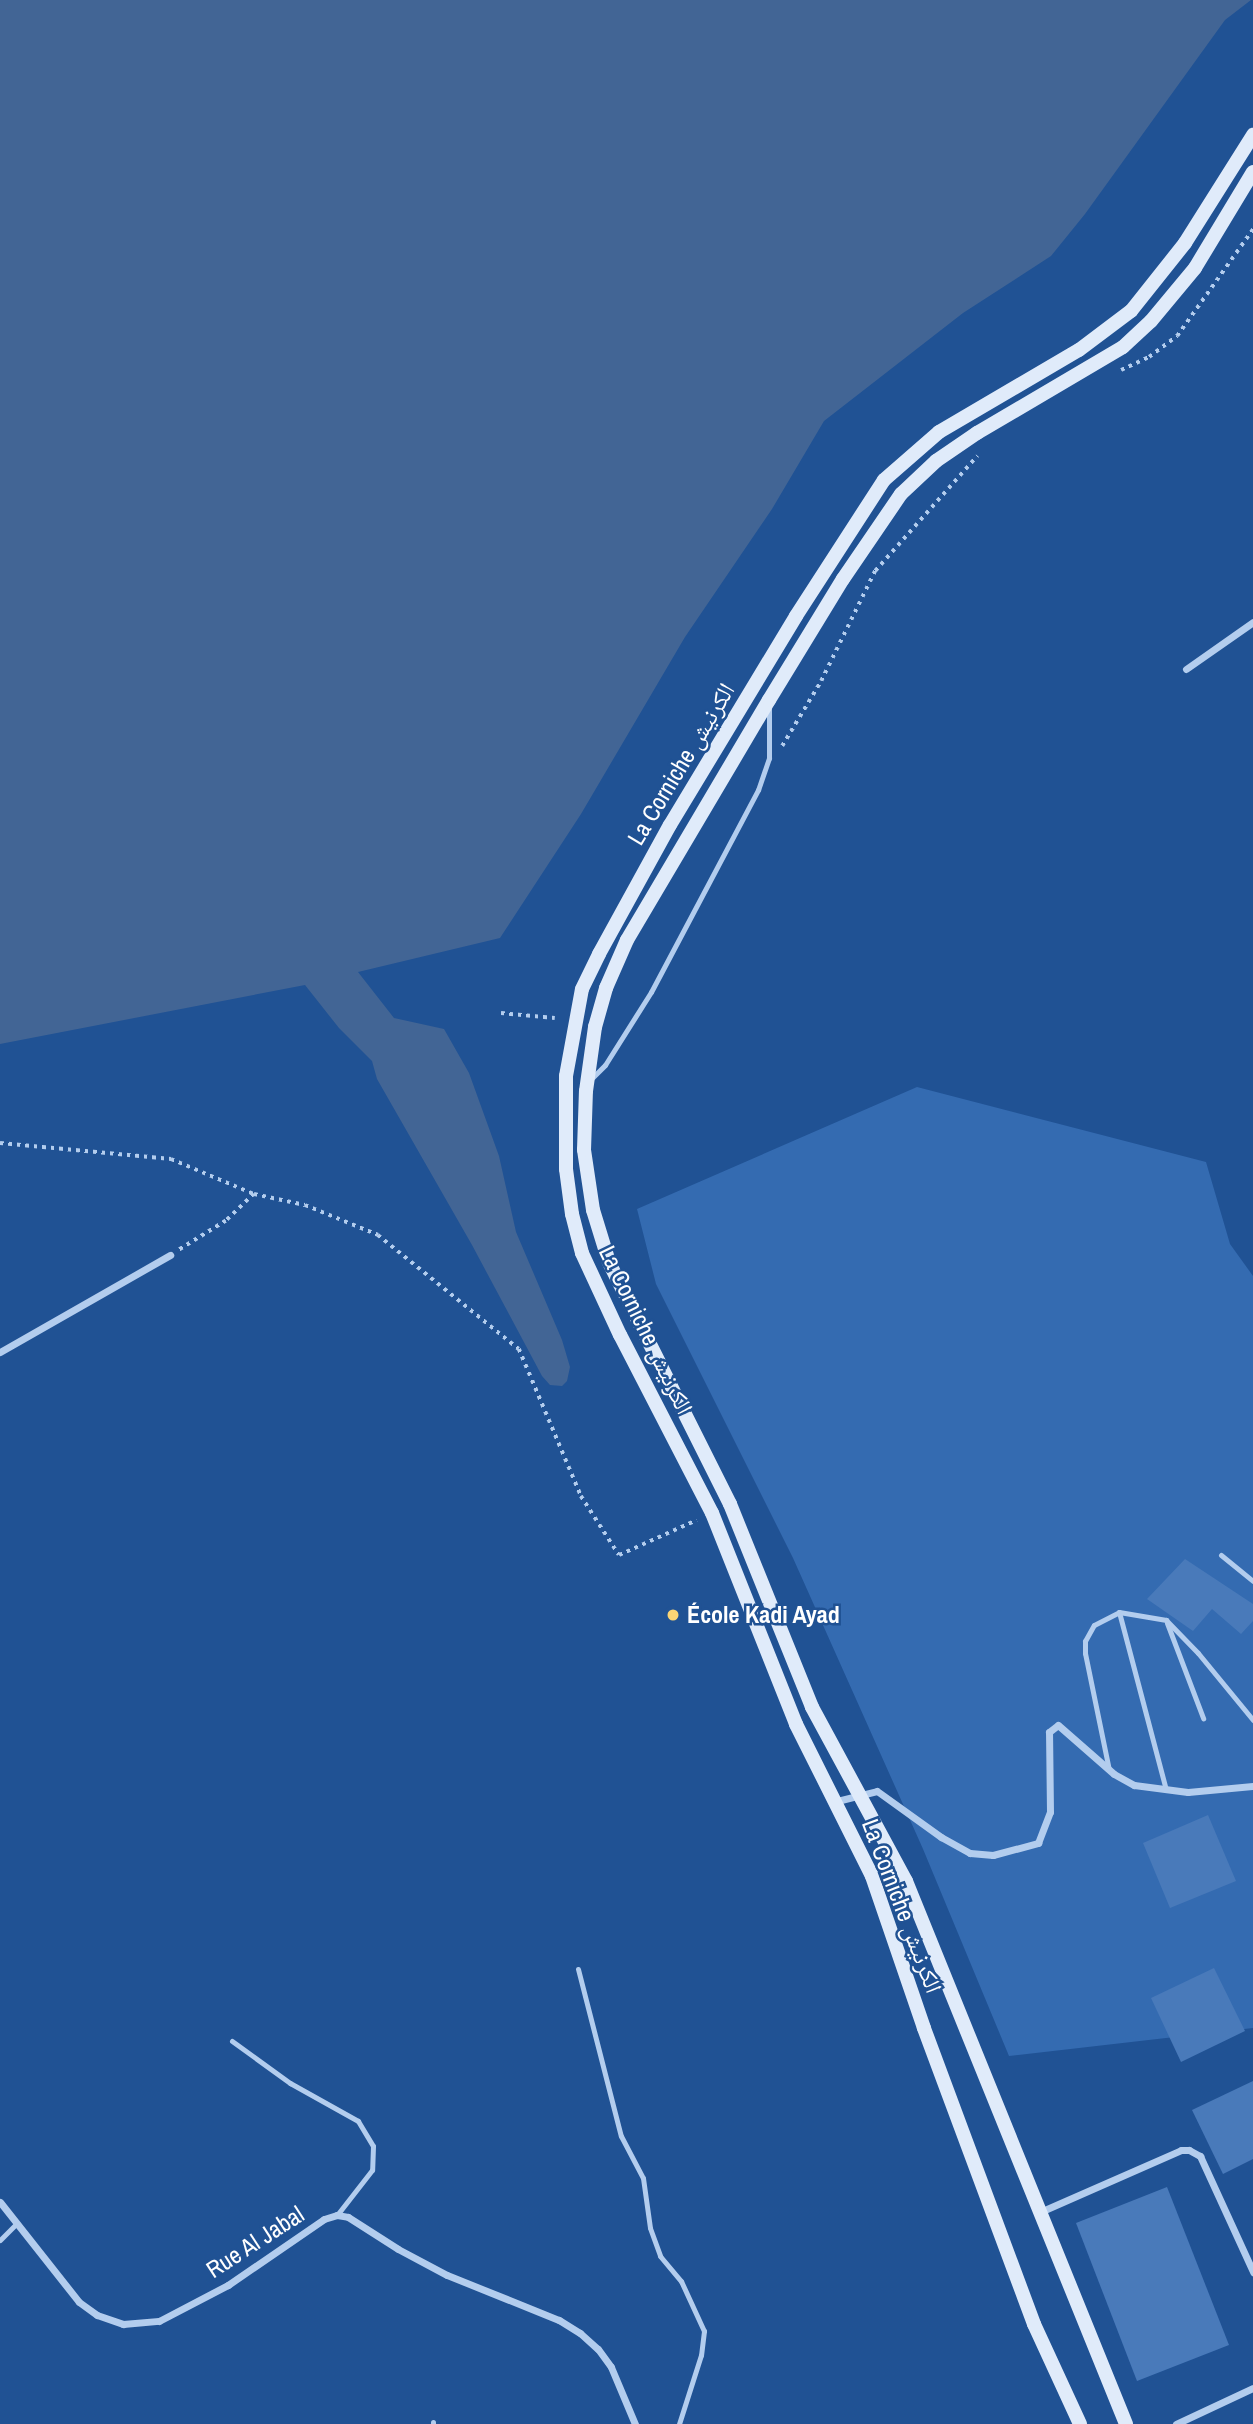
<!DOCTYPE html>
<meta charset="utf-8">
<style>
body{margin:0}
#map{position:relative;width:1253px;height:2424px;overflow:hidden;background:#205294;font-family:"Archivo Narrow","Noto Naskh Arabic",sans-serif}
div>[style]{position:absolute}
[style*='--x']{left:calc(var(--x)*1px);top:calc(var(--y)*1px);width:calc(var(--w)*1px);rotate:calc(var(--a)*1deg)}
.green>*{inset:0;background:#346bb1}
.water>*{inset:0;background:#426595}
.building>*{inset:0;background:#497aba}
.path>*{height:3.5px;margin-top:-1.75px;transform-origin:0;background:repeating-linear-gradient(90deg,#b3cdee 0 3.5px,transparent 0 8.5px)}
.lane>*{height:5px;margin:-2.5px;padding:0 2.5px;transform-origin:2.5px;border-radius:2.5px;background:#b3cdee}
.street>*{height:7px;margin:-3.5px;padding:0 3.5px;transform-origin:3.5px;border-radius:3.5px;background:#b3cdee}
.secondary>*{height:14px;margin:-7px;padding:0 7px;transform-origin:7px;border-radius:7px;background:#e0ebfa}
.dots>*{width:19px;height:19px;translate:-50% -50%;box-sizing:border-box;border:4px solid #205294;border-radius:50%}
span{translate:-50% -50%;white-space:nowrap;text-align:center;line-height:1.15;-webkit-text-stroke:5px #205294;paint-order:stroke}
.street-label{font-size:24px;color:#fff}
.poi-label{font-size:24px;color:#fff;font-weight:700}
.left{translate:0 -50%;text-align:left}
</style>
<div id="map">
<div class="green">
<div style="clip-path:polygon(917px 1087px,1206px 1162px,1230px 1244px,1253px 1276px,1253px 2028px,1009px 2056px,923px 1849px,793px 1558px,656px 1284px,637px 1209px)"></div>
</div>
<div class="water">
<div style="clip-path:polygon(0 0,1251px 0,1225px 20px,1085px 214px,1051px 256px,963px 313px,824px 421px,772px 509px,685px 637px,581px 814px,500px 938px,358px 972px,394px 1018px,444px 1029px,469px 1073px,499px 1156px,516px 1232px,562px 1340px,570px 1367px,567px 1381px,562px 1386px,550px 1385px,542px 1376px,472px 1245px,377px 1079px,372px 1061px,339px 1028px,305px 985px,0 1044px)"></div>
</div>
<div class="building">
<div style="clip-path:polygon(1185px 1559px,1253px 1604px,1253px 1621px,1241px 1634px,1212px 1609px,1193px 1631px,1147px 1599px)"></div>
<div style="clip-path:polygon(1208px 1815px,1236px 1881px,1170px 1908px,1143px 1843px)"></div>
<div style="clip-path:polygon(1214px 1968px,1245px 2031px,1181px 2062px,1151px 1998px)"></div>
<div style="clip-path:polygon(1253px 2081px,1253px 2159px,1223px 2174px,1192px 2110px)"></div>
<div style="clip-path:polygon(1167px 2187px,1229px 2345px,1137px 2381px,1076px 2223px)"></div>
</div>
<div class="path">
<div style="--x:1121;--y:370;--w:31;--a:-25"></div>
<div style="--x:1149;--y:357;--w:35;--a:-37"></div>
<div style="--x:1177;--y:336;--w:131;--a:-54.6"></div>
<div style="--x:782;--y:746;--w:76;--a:-59"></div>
<div style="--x:821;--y:681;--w:123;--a:-63.9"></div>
<div style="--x:875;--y:571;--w:154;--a:-48.4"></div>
<div style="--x:501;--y:1013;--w:54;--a:5.3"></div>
<div style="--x:0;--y:1143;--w:172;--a:5.3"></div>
<div style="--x:171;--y:1159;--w:90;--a:22.9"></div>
<div style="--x:254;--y:1194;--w:39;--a:136"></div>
<div style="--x:226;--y:1221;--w:55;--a:148.3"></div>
<div style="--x:254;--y:1194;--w:52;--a:12.2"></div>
<div style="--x:305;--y:1205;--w:79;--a:22.3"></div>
<div style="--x:378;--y:1235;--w:181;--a:39"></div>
<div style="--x:519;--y:1349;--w:160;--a:67.1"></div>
<div style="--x:581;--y:1496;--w:70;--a:57.2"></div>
<div style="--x:619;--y:1555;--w:85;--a:-24.2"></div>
</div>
<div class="lane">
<div style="--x:591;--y:1079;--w:20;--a:-45"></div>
<div style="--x:605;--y:1065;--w:86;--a:-57.8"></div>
<div style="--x:651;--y:992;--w:229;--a:-62.1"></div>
<div style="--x:758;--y:790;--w:34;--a:-71"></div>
<div style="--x:769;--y:758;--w:52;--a:-90"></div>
<div style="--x:1221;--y:1555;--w:41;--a:39.1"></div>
<div style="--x:1119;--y:1612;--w:184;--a:75.2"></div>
<div style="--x:1167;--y:1623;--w:102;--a:69.2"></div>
<div style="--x:1109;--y:1770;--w:119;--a:-101.6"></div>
<div style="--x:1085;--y:1653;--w:12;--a:-90"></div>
<div style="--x:1085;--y:1641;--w:18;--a:-61"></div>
<div style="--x:1094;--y:1625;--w:28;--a:-27"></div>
<div style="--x:1119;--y:1612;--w:48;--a:9.7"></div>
<div style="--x:1166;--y:1620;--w:46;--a:45.9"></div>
<div style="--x:1198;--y:1653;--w:87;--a:50.6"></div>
<div style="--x:578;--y:1969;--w:172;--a:75.6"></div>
<div style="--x:621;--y:2136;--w:47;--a:62.4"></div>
<div style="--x:643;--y:2178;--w:50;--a:82"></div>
<div style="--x:650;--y:2228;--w:30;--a:70"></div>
<div style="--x:660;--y:2256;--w:33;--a:50"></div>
<div style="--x:681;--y:2281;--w:55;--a:65.3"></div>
<div style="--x:704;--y:2331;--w:24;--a:97"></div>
<div style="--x:701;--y:2355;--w:72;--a:107.7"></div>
<div style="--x:232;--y:2041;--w:72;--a:35.9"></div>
<div style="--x:290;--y:2083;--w:78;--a:29.2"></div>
<div style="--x:358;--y:2121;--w:29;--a:59"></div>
<div style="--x:373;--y:2146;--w:24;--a:92"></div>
<div style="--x:372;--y:2170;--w:57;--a:127.9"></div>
<div style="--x:0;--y:2240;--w:24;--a:-45"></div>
<div style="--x:433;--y:2422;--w:2;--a:90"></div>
</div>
<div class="street">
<div style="--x:1186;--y:669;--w:82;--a:-35"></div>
<div style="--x:0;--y:1352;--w:196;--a:-29.7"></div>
<div style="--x:837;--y:1801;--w:41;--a:-14"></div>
<div style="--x:877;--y:1791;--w:79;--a:35.7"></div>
<div style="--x:941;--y:1837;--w:33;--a:29"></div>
<div style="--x:970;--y:1853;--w:23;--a:5"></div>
<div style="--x:993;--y:1855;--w:47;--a:-14.9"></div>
<div style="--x:1038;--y:1843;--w:33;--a:-69"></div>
<div style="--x:1050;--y:1812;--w:80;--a:-90.7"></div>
<div style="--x:1049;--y:1732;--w:11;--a:-38"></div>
<div style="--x:1058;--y:1725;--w:74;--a:41.2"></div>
<div style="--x:1114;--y:1774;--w:23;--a:29"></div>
<div style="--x:1134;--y:1785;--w:54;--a:7.4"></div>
<div style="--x:1188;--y:1792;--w:65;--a:-5.3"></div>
<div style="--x:0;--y:2202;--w:127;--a:51.7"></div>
<div style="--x:79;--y:2302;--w:22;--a:36"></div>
<div style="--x:97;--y:2315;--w:28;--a:19"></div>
<div style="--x:123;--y:2324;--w:36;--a:-5"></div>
<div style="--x:159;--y:2321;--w:78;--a:-27.6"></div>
<div style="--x:228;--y:2285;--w:116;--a:-34.5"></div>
<div style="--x:324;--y:2219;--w:14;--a:-17"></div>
<div style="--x:337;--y:2215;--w:11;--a:10"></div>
<div style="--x:348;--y:2217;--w:59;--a:32.6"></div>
<div style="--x:398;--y:2249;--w:55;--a:28"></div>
<div style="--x:447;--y:2275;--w:121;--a:21.9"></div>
<div style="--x:559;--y:2320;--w:25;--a:32"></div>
<div style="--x:580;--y:2333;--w:24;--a:42"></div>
<div style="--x:598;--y:2349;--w:22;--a:54"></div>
<div style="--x:611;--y:2367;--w:62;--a:67.2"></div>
<div style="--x:1040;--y:2212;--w:154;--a:-23.7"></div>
<div style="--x:1181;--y:2150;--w:8;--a:0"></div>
<div style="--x:1189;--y:2150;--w:13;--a:29"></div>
<div style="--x:1200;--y:2156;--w:128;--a:65.4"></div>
<div style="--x:1176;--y:2424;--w:85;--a:-25.1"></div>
</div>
<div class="secondary">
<div style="--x:1080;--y:2424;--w:110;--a:-114.7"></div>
<div style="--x:1034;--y:2324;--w:316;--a:-110.4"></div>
<div style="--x:924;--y:2028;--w:161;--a:-108.9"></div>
<div style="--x:872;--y:1876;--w:170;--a:-116.6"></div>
<div style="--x:796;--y:1724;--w:227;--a:-111.7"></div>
<div style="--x:712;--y:1513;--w:200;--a:-117.3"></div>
<div style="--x:620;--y:1335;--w:90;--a:-114.9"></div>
<div style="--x:582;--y:1253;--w:40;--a:-104.4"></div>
<div style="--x:572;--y:1214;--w:45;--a:-97.6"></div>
<div style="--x:566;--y:1169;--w:93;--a:-90"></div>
<div style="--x:566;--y:1076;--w:88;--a:-79.6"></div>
<div style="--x:582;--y:989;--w:39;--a:-64"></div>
<div style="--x:599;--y:954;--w:147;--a:-61.2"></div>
<div style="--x:670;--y:825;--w:244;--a:-58.9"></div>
<div style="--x:796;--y:616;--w:162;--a:-57.1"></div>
<div style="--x:884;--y:480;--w:73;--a:-41.1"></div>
<div style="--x:939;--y:432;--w:162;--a:-30.4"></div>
<div style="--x:1079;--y:350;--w:65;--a:-36.9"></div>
<div style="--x:1131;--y:311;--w:87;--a:-51.5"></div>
<div style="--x:1185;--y:243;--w:128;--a:-57.8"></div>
<div style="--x:1126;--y:2424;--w:586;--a:-112.06"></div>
<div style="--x:906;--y:1881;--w:198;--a:-118.4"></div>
<div style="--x:812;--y:1707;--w:219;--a:-112"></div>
<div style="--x:730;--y:1504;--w:271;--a:-116.6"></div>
<div style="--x:609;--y:1262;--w:54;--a:-107.1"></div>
<div style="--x:593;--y:1210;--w:61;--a:-98.5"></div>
<div style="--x:584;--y:1150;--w:59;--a:-88.1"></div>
<div style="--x:586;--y:1091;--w:65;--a:-82"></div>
<div style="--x:595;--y:1027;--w:41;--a:-74.2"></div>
<div style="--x:606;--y:988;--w:52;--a:-66.4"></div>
<div style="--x:627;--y:940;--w:279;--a:-59.4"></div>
<div style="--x:769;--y:700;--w:142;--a:-58.6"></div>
<div style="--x:843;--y:579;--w:103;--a:-55.7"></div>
<div style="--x:901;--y:494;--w:48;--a:-43.3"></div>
<div style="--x:936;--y:461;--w:50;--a:-34.3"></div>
<div style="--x:977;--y:433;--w:169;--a:-30.5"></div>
<div style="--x:1123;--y:347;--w:38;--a:-43"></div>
<div style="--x:1151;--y:321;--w:69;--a:-50.3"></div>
<div style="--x:1195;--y:268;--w:112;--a:-58.9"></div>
</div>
<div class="dots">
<div style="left:673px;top:1615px;background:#fbd575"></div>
</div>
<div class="street-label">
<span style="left:681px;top:764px;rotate:-59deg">La Corniche الكرنيش</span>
<span style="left:646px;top:1330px;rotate:64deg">La Corniche الكرنيش</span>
<span style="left:902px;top:1906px;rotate:69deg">La Corniche الكرنيش</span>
<span style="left:255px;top:2242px;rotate:-33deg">Rue Al Jabal</span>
</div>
<div class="poi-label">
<span class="left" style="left:687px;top:1615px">École Kadi Ayad</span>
</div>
</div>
